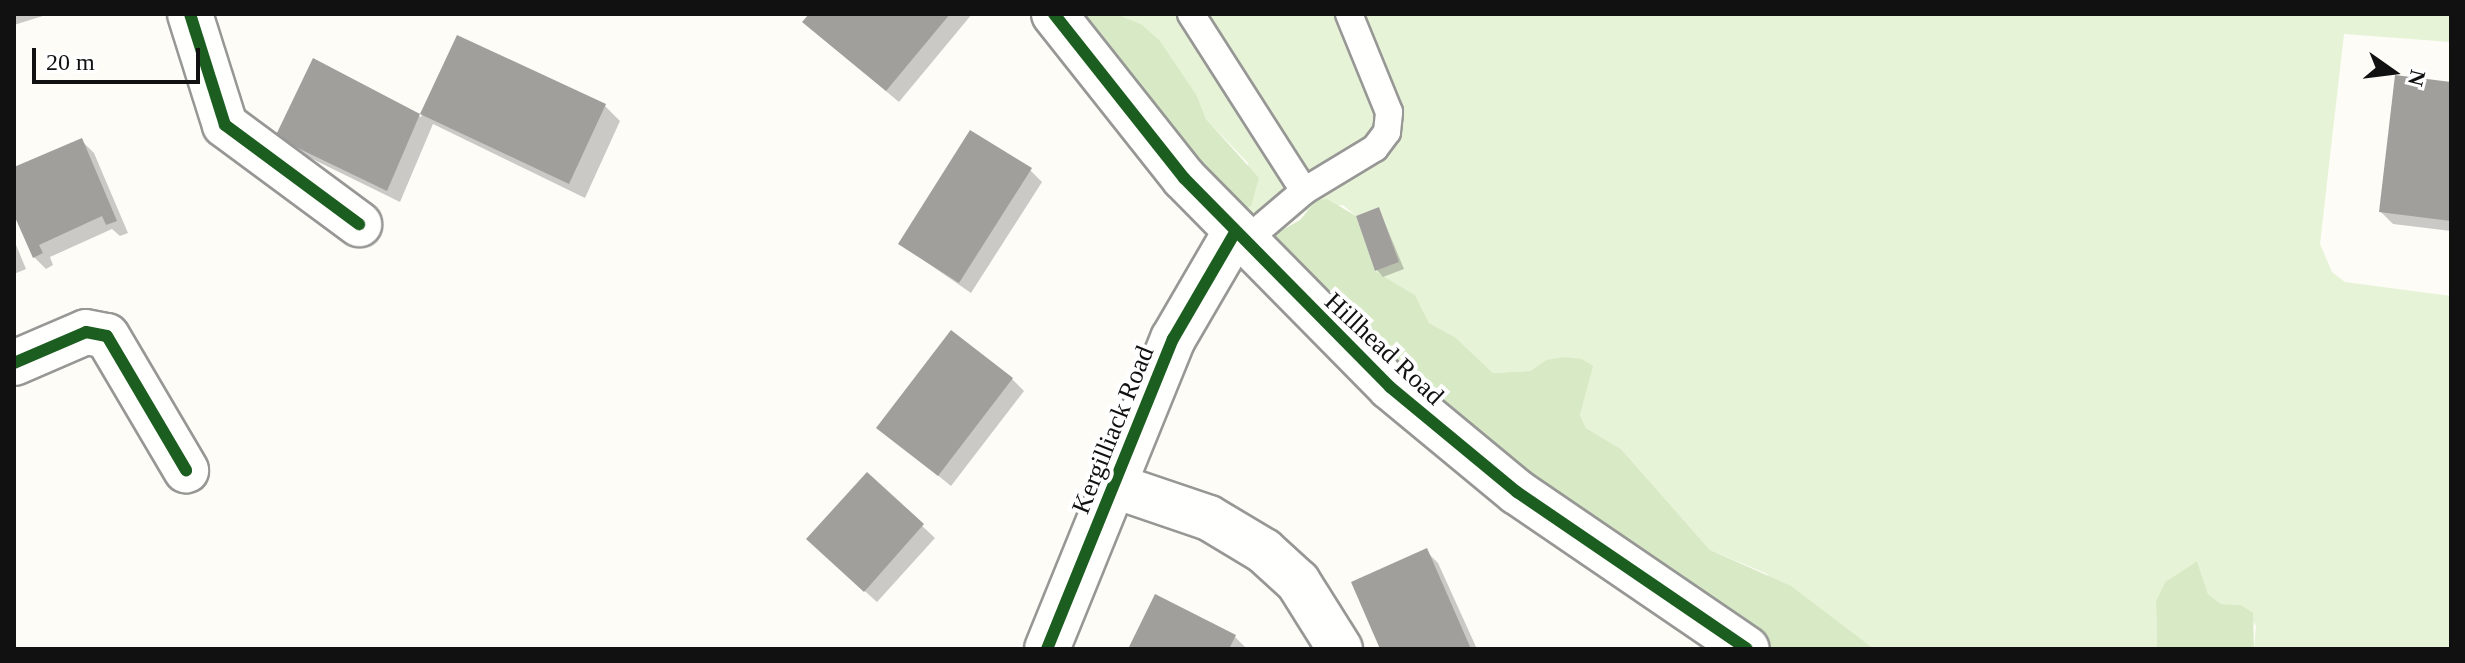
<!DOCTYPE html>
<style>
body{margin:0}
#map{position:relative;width:2465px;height:663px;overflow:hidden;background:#fdfcf7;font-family:Georgia,serif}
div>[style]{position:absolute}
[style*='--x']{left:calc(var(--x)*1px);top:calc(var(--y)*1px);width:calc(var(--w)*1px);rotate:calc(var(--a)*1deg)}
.green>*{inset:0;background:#e7f3d7}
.forest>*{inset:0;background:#d8eac5}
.shadow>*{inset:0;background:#0003}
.building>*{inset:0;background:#a19f9c}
.roads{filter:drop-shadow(2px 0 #979795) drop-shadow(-2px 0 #979795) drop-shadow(0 2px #979795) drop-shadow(0 -2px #979795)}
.service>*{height:26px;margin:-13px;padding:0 13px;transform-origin:13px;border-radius:13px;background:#fffffe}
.minor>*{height:44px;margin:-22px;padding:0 22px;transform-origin:22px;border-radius:22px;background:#fffffe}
.tertiary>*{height:44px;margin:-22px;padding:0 22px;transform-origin:22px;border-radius:22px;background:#fffffe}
.cycleway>*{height:12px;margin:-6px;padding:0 6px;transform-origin:6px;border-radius:6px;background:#1b5e20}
span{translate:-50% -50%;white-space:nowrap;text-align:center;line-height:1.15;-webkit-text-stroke:8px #fff;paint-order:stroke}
.street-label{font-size:26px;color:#111}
.frame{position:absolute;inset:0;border:16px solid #111;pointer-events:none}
.north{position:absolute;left:2353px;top:32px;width:80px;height:80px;-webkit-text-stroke:6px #fff;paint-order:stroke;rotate:104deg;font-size:22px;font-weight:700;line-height:32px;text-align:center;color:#111}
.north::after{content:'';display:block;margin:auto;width:28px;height:36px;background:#111;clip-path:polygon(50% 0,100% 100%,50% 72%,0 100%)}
.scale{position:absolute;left:32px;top:48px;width:168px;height:36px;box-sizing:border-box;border:4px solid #111;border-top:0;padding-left:10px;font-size:24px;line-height:28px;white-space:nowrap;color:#111;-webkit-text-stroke:6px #fff;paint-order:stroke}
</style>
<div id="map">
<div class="green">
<div style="clip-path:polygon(1116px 14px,2451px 14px,2451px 42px,2344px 34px,2320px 244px,2332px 272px,2345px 282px,2451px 296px,2451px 649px,2254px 649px,2256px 626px,2241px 605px,2221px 604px,2208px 594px,2197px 561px,2165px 582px,2156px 601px,2157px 649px,1874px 649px,1765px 573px,1710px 550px,1621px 449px,1586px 428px,1580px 415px,1592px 366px,1582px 359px,1546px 360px,1530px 371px,1493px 373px,1455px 337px,1429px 323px,1415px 295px,1375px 271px,1399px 262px,1379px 207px,1356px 216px,1343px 205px,1306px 211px,1277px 233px,1260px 256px,1236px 231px,1248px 163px,1206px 119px,1197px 96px,1141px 24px)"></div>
</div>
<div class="forest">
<div style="clip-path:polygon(1065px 14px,1116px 14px,1141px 24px,1160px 41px,1197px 96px,1206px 119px,1259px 178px,1251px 206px,1227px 217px)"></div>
<div style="clip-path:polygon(1327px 199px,1356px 216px,1375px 271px,1415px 295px,1429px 323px,1455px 337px,1493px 373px,1530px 371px,1546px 360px,1564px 357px,1582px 359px,1593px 366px,1580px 415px,1586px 428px,1621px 449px,1710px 550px,1791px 586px,1874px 649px,1751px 649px,1625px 565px,1260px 256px,1277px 233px,1300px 220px,1317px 200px)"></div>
<div style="clip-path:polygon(2197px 561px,2208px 594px,2221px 604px,2241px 605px,2253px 613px,2254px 649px,2157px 649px,2156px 601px,2165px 582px)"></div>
</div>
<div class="shadow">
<div style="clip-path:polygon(14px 14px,46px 14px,46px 15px,14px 25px)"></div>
<div style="clip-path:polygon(812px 14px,972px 14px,899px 102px,817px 34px)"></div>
<div style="clip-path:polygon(458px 38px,605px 106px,620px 121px,585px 198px,433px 124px,400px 202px,290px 148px,278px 136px,314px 61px,421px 117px)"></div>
<div style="clip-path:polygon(2451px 84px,2451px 231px,2393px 224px,2381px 212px)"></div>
<div style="clip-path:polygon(81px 140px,94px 153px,128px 233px,120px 236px,112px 229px,50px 257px,53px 265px,46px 269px,34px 257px,14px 210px,14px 169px)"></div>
<div style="clip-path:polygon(1030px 170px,1042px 182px,971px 293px,900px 244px)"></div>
<div style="clip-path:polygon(1379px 209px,1404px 269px,1383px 277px,1377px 270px)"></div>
<div style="clip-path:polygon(14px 240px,26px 269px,14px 274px)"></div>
<div style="clip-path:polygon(1012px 379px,1024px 391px,951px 486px,879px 428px)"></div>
<div style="clip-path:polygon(867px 474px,935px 538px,877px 602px,820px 551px)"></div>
<div style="clip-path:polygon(1426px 551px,1438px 563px,1477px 649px,1382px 649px)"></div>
<div style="clip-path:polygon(1235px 637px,1247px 649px,1130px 649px)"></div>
</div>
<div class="building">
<div style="clip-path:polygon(809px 14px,950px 14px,886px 91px,802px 22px)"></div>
<div style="clip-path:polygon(457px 35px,606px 104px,569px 184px,420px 114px)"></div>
<div style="clip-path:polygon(313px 58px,420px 114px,387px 191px,275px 137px)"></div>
<div style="clip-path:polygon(2395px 75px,2451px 82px,2451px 221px,2379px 212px)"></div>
<div style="clip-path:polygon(970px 130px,1032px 168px,959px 283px,898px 244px)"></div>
<div style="clip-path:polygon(82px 138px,117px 221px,106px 225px,102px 216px,39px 245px,43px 253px,33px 258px,14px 215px,14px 167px)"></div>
<div style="clip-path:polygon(1379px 207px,1399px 262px,1375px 271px,1356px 216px)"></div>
<div style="clip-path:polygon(951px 330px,1013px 378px,938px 476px,876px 428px)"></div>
<div style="clip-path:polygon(867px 472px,924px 524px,864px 592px,806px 539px)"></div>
<div style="clip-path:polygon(1427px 548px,1471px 649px,1380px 649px,1351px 582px)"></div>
<div style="clip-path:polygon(1155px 594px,1236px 635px,1229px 649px,1128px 649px)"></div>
</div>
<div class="roads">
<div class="service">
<div style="--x:1191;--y:14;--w:210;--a:57.4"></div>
<div style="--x:1243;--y:243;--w:80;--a:-40.4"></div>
<div style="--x:1304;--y:191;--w:83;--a:-31.2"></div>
<div style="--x:1375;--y:148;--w:20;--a:-53"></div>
<div style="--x:1387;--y:132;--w:20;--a:-84"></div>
<div style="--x:1389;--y:112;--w:106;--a:-112.2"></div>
</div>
<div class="minor">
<div style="--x:190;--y:14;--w:116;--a:72.5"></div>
<div style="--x:225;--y:125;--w:167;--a:36.5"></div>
<div style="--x:14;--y:363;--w:78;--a:-23.3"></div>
<div style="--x:86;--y:332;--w:21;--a:11"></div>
<div style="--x:107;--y:336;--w:156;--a:59.5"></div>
<div style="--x:1115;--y:486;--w:99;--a:18.8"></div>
<div style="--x:1209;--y:518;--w:64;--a:31"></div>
<div style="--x:1264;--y:551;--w:46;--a:42.4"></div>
<div style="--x:1298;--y:582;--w:79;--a:57.9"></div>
</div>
<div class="tertiary">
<div style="--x:1054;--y:14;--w:209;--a:51.6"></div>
<div style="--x:1184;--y:178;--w:293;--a:45.4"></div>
<div style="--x:1390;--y:387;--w:165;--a:39.6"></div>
<div style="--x:1517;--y:492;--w:278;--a:34.3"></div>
<div style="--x:1047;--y:649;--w:335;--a:-67.9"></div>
<div style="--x:1173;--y:339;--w:121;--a:-59.8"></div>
</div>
</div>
<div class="cycleway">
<div style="--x:190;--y:14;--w:116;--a:72.5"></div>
<div style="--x:225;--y:125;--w:167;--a:36.5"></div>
<div style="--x:1054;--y:14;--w:209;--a:51.6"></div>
<div style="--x:1184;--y:178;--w:293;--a:45.4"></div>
<div style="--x:1390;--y:387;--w:165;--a:39.6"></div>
<div style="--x:1517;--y:492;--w:278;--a:34.3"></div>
<div style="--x:14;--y:363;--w:78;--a:-23.3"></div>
<div style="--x:86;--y:332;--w:21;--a:11"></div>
<div style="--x:107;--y:336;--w:156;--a:59.5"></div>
<div style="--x:1047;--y:649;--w:335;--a:-67.9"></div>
<div style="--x:1173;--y:339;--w:121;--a:-59.8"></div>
</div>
<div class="street-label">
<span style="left:1384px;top:349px;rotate:43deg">Hillhead Road</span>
<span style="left:1113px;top:430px;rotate:-68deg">Kergilliack Road</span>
</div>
<div class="frame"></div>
<div class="north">N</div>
<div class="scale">20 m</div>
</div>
